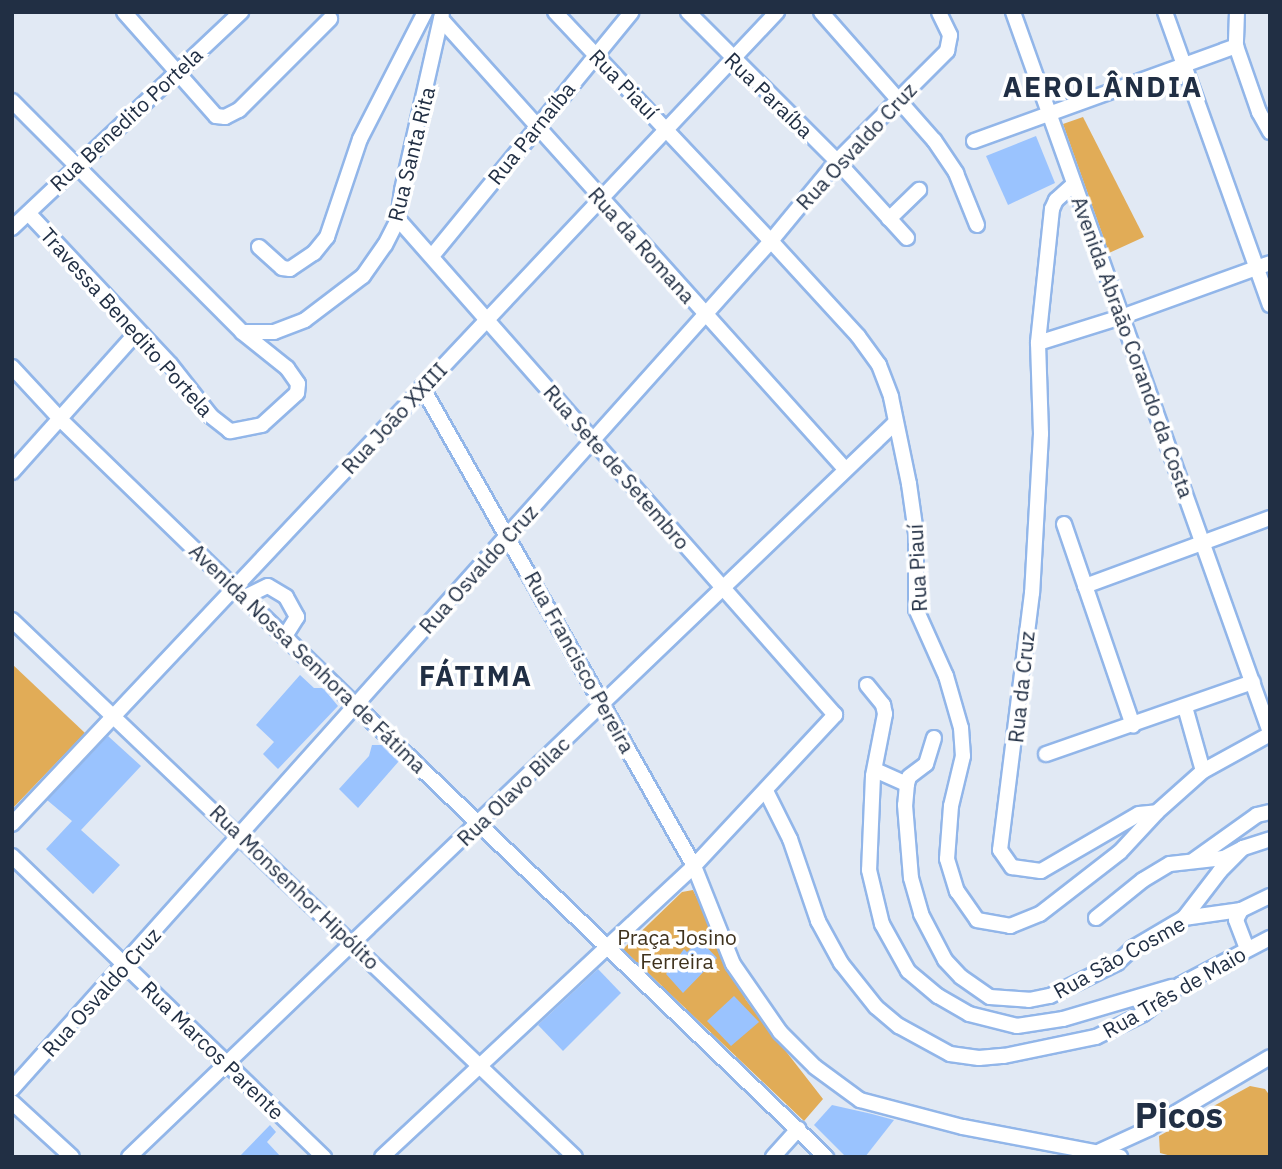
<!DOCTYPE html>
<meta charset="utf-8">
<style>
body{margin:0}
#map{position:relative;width:1282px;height:1169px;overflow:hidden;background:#e1e9f4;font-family:"IBM Plex Sans",sans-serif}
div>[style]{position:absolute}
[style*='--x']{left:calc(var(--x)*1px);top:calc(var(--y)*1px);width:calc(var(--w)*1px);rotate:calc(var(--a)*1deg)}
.green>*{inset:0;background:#e1ac57}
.building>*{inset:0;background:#9ac3fe}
.roads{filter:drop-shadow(2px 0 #92b6e9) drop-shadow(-2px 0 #92b6e9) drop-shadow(0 2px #92b6e9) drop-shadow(0 -2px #92b6e9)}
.minor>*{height:14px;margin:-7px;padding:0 7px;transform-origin:7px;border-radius:7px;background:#fff}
span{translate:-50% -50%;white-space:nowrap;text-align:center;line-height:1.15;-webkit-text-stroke:7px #fff;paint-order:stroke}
.street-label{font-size:21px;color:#212f44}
.park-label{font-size:21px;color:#3f321d}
.district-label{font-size:28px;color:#212f44;font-weight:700;letter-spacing:2px}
.town-label{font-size:35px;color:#212f44;font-weight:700}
.frame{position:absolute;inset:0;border:14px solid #212f44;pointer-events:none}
</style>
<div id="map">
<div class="green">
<div style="clip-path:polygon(1083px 117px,1144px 237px,1109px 253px,1063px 124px)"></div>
<div style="clip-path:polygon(12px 664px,85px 733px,12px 809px)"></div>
<div style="clip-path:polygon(693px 890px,746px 1000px,823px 1099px,804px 1121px,623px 949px,682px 892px)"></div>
<div style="clip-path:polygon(1250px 1086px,1265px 1089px,1270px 1096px,1270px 1157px,1175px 1157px,1160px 1153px,1159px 1136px)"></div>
</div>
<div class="building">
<div style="clip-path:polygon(1036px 136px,1055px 183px,1008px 205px,986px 156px)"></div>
<div style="clip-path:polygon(300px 675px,314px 688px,323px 688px,338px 706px,278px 769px,263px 754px,274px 742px,256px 725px)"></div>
<div style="clip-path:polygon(108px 736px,141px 766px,81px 830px,120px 865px,93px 894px,46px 849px,72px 821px,47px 800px)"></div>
<div style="clip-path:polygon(372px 745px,383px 745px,399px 761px,358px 808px,339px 789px,369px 756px)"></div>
<div style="clip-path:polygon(700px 940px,717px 958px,683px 993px,666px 974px,684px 949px,687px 952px)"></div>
<div style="clip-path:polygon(598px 969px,621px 993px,563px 1051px,538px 1025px)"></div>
<div style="clip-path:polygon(734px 996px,759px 1022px,731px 1046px,707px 1021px)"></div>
<div style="clip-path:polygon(832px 1105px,872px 1114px,894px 1120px,865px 1157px,846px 1157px,814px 1125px)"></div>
<div style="clip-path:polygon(270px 1125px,276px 1132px,267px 1142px,281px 1157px,239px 1157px)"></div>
</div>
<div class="roads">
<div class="minor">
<div style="--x:124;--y:12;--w:139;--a:48.5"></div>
<div style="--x:216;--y:116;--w:9;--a:6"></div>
<div style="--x:225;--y:117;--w:16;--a:-27"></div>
<div style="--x:239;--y:110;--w:129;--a:-45"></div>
<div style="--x:555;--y:12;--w:315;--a:46.7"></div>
<div style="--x:771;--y:241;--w:129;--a:47.5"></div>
<div style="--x:858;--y:336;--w:36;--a:54"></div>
<div style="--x:879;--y:365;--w:34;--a:69"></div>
<div style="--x:891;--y:397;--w:89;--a:78.3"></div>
<div style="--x:909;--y:484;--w:49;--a:81.9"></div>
<div style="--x:916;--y:533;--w:76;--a:90"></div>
<div style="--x:916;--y:609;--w:73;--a:65.9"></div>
<div style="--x:946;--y:676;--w:54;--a:73.9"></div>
<div style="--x:961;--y:728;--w:28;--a:86"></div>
<div style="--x:963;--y:756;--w:51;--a:103.5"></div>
<div style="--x:951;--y:806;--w:53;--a:94.3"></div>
<div style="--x:947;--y:859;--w:34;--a:73"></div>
<div style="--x:957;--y:891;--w:35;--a:55"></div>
<div style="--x:977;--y:920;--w:34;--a:10"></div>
<div style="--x:1010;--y:926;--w:32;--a:-22"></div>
<div style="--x:1040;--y:914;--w:101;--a:-37.8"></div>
<div style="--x:1120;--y:852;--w:54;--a:-47.2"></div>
<div style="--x:1157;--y:812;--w:62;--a:-41.7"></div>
<div style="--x:1203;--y:771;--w:77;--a:-28.9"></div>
<div style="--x:688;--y:12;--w:211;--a:45"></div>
<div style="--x:837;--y:161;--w:104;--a:47.7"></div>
<div style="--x:821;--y:12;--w:171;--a:48.6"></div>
<div style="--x:934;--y:140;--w:40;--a:56"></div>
<div style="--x:956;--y:173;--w:56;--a:68"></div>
<div style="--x:1013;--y:12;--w:764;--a:70.36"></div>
<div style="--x:1165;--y:12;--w:311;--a:70.3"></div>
<div style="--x:1237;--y:12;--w:34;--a:92"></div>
<div style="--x:1236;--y:46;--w:70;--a:70.8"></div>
<div style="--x:1259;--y:112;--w:23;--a:61"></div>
<div style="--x:441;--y:19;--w:605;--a:48.08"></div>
<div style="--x:12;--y:101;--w:326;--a:45.1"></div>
<div style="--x:242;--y:332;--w:58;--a:38.7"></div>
<div style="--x:287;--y:368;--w:19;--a:55"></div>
<div style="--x:298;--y:384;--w:9;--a:96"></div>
<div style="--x:297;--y:393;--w:47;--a:137.6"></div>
<div style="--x:262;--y:425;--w:33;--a:169"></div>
<div style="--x:230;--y:431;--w:24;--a:-142"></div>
<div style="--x:211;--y:416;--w:66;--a:-128.3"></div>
<div style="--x:170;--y:364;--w:207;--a:-133.2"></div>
<div style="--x:974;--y:141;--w:279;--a:-19.9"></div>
<div style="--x:1074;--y:184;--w:24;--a:138"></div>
<div style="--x:1056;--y:200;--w:10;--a:114"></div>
<div style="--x:1052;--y:209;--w:135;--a:96"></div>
<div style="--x:1038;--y:343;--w:91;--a:88.1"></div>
<div style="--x:1041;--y:434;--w:159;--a:93.2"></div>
<div style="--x:1032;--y:593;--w:259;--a:97.1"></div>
<div style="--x:1000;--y:850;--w:21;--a:55"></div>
<div style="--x:1012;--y:867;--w:29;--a:8"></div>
<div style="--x:1041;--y:871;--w:113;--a:-30.2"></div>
<div style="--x:1139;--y:814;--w:18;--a:-6"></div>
<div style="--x:889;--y:219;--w:42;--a:-44"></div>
<div style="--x:12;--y:228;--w:315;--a:-43.3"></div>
<div style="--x:259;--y:247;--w:31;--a:42"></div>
<div style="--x:282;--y:268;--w:8;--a:7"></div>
<div style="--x:290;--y:269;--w:29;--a:-34"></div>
<div style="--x:314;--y:253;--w:21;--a:-51"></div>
<div style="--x:327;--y:237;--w:103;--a:-71.4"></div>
<div style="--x:360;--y:139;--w:143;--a:-62.9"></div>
<div style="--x:432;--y:256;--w:315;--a:-50.7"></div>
<div style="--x:242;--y:332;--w:32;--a:0"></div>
<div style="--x:274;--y:332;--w:33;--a:-21"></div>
<div style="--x:305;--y:320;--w:73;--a:-37.2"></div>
<div style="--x:363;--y:276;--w:38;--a:-55"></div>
<div style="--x:385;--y:245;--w:29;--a:-63"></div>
<div style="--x:398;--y:219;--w:29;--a:-82"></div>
<div style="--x:402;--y:190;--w:180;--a:-77.2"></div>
<div style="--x:1038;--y:343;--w:87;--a:-17.4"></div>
<div style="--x:1121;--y:317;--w:158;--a:-19.9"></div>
<div style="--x:12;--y:367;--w:72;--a:47.2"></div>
<div style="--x:61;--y:420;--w:409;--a:44.1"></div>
<div style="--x:355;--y:705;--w:653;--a:43.82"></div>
<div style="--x:422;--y:387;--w:551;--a:60.41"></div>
<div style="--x:694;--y:866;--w:105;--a:68.3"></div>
<div style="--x:733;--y:964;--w:83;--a:55.3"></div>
<div style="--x:780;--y:1032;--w:49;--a:45"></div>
<div style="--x:815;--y:1067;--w:56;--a:36.3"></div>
<div style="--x:860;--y:1100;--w:106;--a:14.7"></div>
<div style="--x:963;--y:1127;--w:160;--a:10.8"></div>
<div style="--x:12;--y:472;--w:189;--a:-48.2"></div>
<div style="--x:1064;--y:524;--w:213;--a:71.1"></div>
<div style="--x:1085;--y:586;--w:197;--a:-20.2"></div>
<div style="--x:245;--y:597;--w:25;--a:-26"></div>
<div style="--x:268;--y:586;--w:21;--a:31"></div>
<div style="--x:286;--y:597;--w:23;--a:61"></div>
<div style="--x:297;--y:617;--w:22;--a:122"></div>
<div style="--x:12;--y:620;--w:778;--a:43.65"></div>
<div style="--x:867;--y:685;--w:26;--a:51"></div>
<div style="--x:883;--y:705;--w:9;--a:77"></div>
<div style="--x:885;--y:714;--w:63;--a:101"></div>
<div style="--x:873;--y:776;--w:94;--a:92.4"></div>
<div style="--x:869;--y:870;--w:56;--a:76.5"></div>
<div style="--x:882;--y:924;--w:54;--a:61"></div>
<div style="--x:908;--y:971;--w:39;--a:40"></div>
<div style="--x:938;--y:996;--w:36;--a:30"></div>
<div style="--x:969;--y:1014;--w:49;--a:14"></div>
<div style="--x:1017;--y:1026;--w:47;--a:-8.7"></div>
<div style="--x:1063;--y:1019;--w:114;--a:-16.4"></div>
<div style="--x:1185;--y:707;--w:66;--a:74.3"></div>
<div style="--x:934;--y:738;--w:27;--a:107"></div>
<div style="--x:926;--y:764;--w:21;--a:143"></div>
<div style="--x:909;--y:777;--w:7;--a:106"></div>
<div style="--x:907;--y:784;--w:21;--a:95"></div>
<div style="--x:905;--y:805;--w:73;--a:85.3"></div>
<div style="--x:911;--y:878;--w:37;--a:74"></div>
<div style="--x:921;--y:914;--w:52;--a:62.4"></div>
<div style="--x:945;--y:960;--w:23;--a:47"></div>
<div style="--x:961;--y:977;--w:35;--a:35"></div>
<div style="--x:990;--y:997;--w:39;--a:4"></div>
<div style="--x:1029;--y:1000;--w:21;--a:-11"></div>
<div style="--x:1050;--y:996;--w:75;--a:-26.2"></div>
<div style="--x:1117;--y:963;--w:22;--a:-43"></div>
<div style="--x:1133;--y:948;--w:59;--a:-30.5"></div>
<div style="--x:1184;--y:918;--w:58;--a:-8"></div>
<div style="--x:1241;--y:910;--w:32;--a:-26"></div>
<div style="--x:1046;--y:754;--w:219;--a:-19.2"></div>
<div style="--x:875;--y:770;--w:35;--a:24"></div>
<div style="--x:766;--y:791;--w:54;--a:63.4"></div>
<div style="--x:790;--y:839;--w:87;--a:71.1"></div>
<div style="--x:818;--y:921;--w:48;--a:61.3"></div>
<div style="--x:841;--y:963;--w:56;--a:51.5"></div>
<div style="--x:876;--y:1007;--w:30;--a:40"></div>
<div style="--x:899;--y:1026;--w:58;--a:28.8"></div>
<div style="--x:950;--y:1054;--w:29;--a:8"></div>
<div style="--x:979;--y:1058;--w:25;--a:-5"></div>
<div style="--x:1004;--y:1056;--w:94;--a:-11.7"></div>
<div style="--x:1096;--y:1037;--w:52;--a:-26.1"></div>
<div style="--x:1143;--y:1014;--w:47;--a:-38.1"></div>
<div style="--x:1180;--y:985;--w:102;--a:-27.6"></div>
<div style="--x:12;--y:824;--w:1116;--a:-46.71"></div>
<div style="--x:12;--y:856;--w:434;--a:44"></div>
<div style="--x:1194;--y:860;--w:77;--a:-35.5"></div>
<div style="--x:1257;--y:815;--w:13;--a:-13"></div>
<div style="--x:1241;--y:910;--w:11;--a:117"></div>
<div style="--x:1236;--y:920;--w:31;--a:69"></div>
<div style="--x:1096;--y:918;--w:60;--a:-39"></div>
<div style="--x:1143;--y:880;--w:31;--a:-31"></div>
<div style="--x:1170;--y:864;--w:54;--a:-6.3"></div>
<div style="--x:1224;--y:858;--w:21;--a:-28"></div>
<div style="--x:1184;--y:918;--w:59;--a:-52.5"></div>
<div style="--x:1220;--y:871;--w:33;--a:-45"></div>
<div style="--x:1243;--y:848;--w:28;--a:-18"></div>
<div style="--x:12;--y:1089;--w:1138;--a:-48.17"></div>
<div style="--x:771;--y:241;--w:104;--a:-50.5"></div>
<div style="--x:837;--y:161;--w:156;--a:-45"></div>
<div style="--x:947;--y:51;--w:16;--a:-79"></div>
<div style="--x:950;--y:35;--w:25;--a:-116"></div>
<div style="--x:12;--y:1102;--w:81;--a:42.5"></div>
<div style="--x:1100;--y:1151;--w:55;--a:-24.7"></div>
<div style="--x:1150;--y:1128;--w:139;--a:-30.6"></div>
<div style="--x:129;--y:1157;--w:1061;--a:-43.78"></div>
<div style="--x:382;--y:1157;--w:427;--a:-43"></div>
<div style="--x:694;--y:866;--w:207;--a:-47"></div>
<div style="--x:835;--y:715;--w:661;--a:-131.38"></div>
<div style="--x:773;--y:1157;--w:38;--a:-48"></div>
</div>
</div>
<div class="street-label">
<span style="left:624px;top:84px;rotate:46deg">Rua Piauí</span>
<span style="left:769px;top:95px;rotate:44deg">Rua Paraíba</span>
<span style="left:126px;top:119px;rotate:-43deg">Rua Benedito Portela</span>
<span style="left:531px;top:133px;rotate:-51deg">Rua Parnaíba</span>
<span style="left:856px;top:146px;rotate:-47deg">Rua Osvaldo Cruz</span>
<span style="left:411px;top:154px;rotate:-76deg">Rua Santa Rita</span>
<span style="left:642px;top:245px;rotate:48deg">Rua da Romana</span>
<span style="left:127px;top:322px;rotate:48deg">Travessa Benedito Portela</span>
<span style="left:1133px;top:347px;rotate:70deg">Avenida Abraão Corando da Costa</span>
<span style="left:394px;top:418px;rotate:-47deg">Rua João XXIII</span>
<span style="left:617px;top:467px;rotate:49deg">Rua Sete de Setembro</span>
<span style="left:917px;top:568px;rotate:-93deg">Rua Piauí</span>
<span style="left:478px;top:569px;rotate:-48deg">Rua Osvaldo Cruz</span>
<span style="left:308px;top:658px;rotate:44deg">Avenida Nossa Senhora de Fátima</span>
<span style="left:580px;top:662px;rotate:61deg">Rua Francisco Pereira</span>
<span style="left:1021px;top:687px;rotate:-84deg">Rua da Cruz</span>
<span style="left:513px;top:791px;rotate:-44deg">Rua Olavo Bilac</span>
<span style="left:295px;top:887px;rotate:44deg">Rua Monsenhor Hipólito</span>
<span style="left:1119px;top:957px;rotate:-29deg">Rua São Cosme</span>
<span style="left:101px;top:992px;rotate:-48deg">Rua Osvaldo Cruz</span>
<span style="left:1174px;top:992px;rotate:-30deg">Rua Três de Maio</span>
<span style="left:213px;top:1050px;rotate:44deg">Rua Marcos Parente</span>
</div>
<div class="park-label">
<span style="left:677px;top:949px">Praça Josino<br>Ferreira</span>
</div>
<div class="district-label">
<span style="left:1103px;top:87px">AEROLÂNDIA</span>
<span style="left:476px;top:676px">FÁTIMA</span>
</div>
<div class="town-label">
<span style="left:1179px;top:1115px">Picos</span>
</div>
<div class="frame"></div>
</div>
